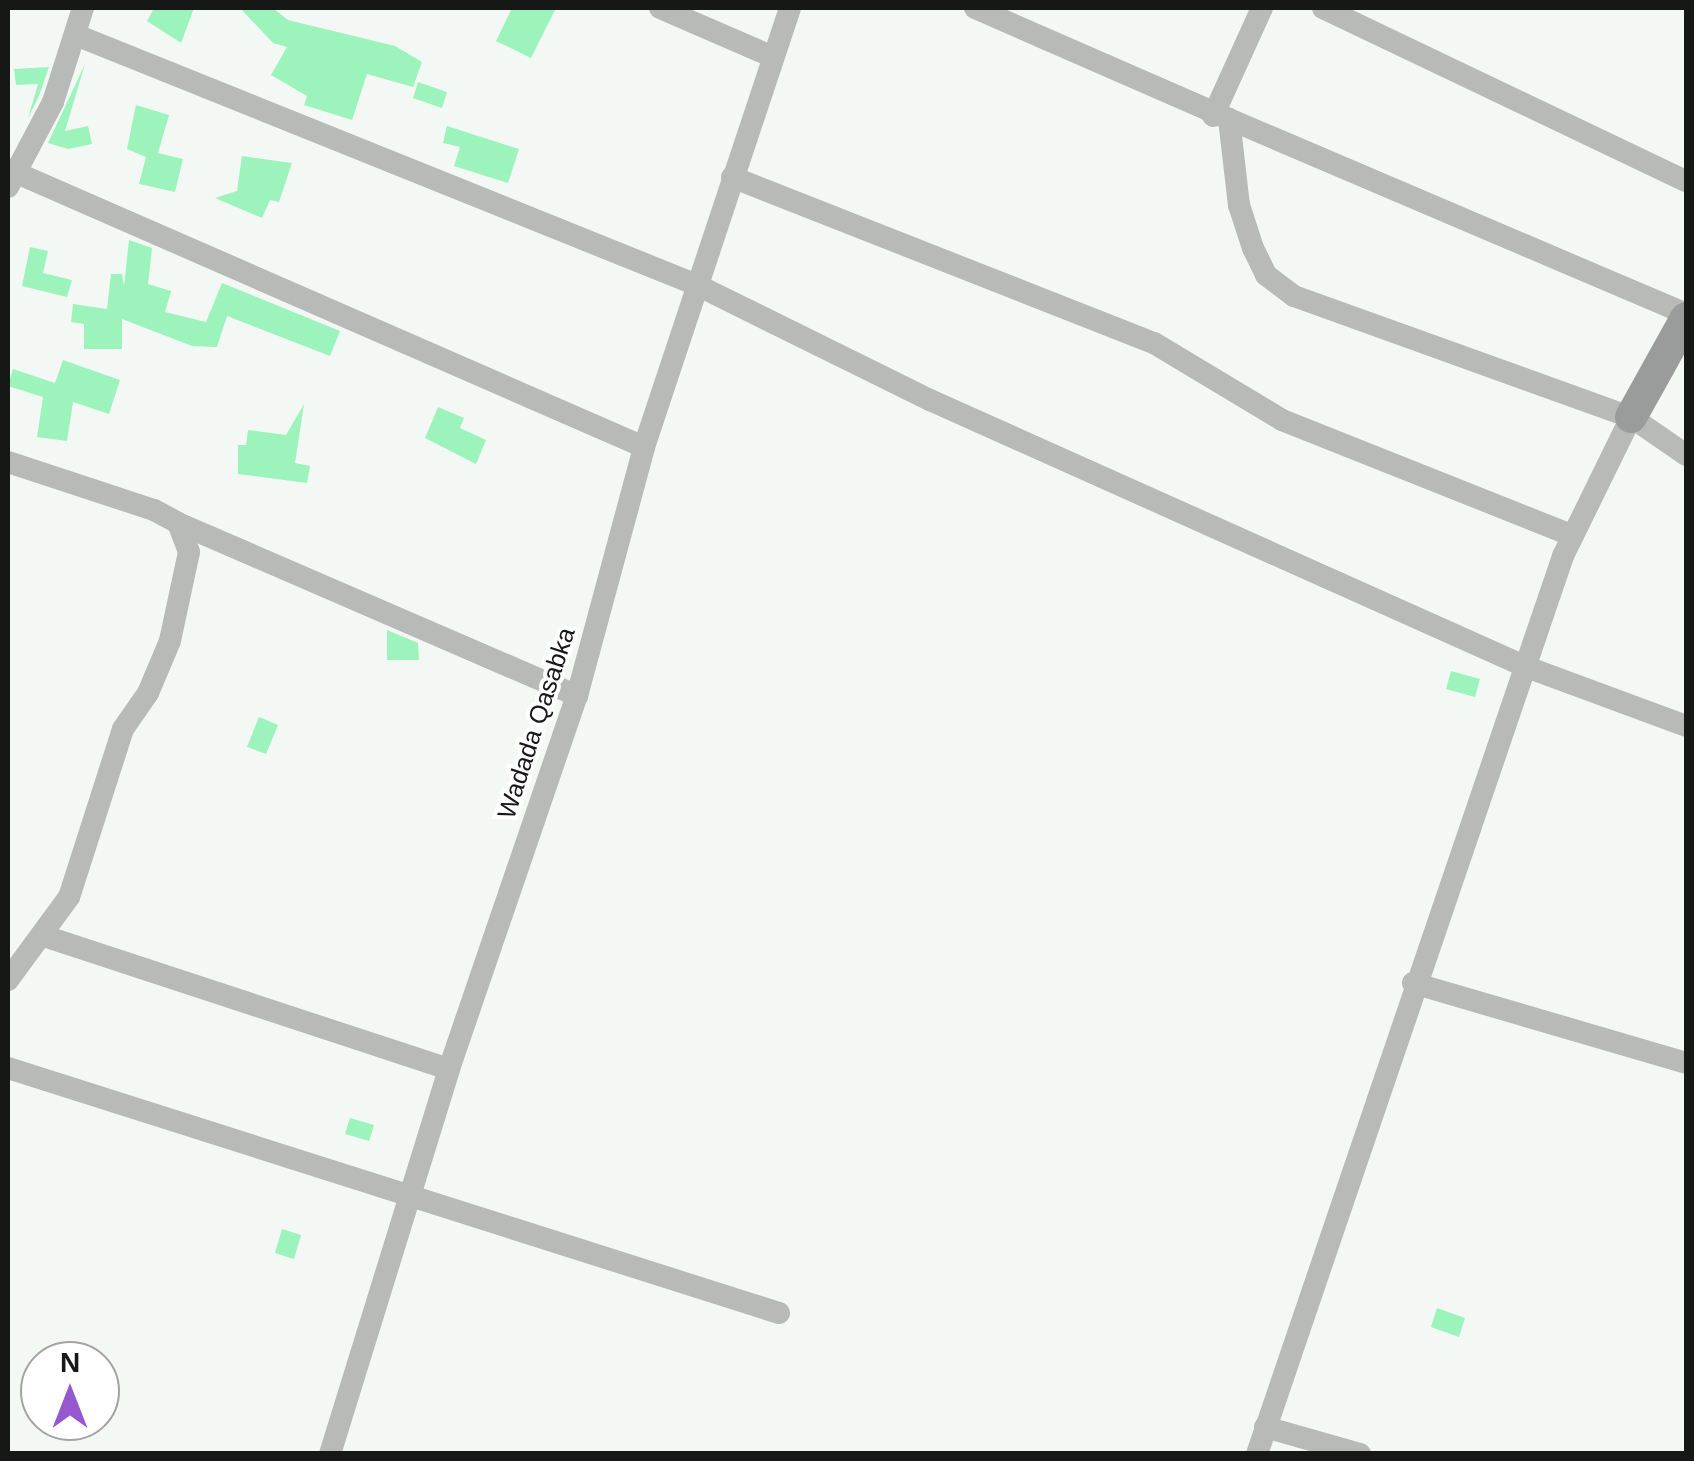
<!DOCTYPE html>
<style>
body{margin:0}
#map{position:relative;width:1694px;height:1461px;overflow:hidden;background:#f3f8f4;font-family:Arial,sans-serif}
div>[style]{position:absolute}
[style*='--x']{left:calc(var(--x)*1px);top:calc(var(--y)*1px);width:calc(var(--w)*1px);rotate:calc(var(--a)*1deg)}
.building>*{inset:0;background:#9cf3bc}
.street>*{height:22px;margin:-11px;padding:0 11px;transform-origin:11px;border-radius:11px;background:#b8bab8}
.secondary>*{height:32px;margin:-16px;padding:0 16px;transform-origin:16px;border-radius:16px;background:#999c9a}
span{translate:-50% -50%;white-space:nowrap;text-align:center;line-height:1.15;-webkit-text-stroke:8px #fff;paint-order:stroke}
.street-label{font-size:25px;color:#161816}
.frame{position:absolute;inset:0;border:10px solid #161816;pointer-events:none}
.north{position:absolute;left:20px;top:1341px;width:100px;height:100px;box-sizing:border-box;background:#fff;border:2px solid #a2a3a2;border-radius:50%;rotate:0deg;font-size:28px;font-weight:700;line-height:40px;text-align:center;color:#161816}
.north::after{content:'';display:block;margin:auto;width:35px;height:45px;background:#9658cf;clip-path:polygon(50% 0,100% 100%,50% 72%,0 100%)}
</style>
<div id="map">
<div class="building">
<div style="clip-path:polygon(154px 8px,194px 8px,181px 43px,147px 21px)"></div>
<div style="clip-path:polygon(240px 8px,273px 8px,288px 20px,395px 46px,422px 62px,413px 87px,367px 74px,352px 120px,304px 105px,307px 96px,271px 75px,287px 47px,273px 43px)"></div>
<div style="clip-path:polygon(512px 8px,556px 8px,531px 58px,496px 41px)"></div>
<div style="clip-path:polygon(85px 64px,65px 131px,88px 126px,92px 144px,68px 149px,48px 143px)"></div>
<div style="clip-path:polygon(49px 67px,39px 96px,28px 118px,38px 84px,16px 85px,14px 69px)"></div>
<div style="clip-path:polygon(418px 82px,447px 92px,442px 108px,413px 98px)"></div>
<div style="clip-path:polygon(136px 105px,169px 115px,158px 153px,183px 159px,175px 192px,139px 184px,146px 157px,127px 149px)"></div>
<div style="clip-path:polygon(447px 126px,519px 149px,508px 183px,454px 166px,460px 147px,443px 143px)"></div>
<div style="clip-path:polygon(242px 156px,292px 163px,279px 202px,270px 200px,262px 218px,215px 198px,237px 191px)"></div>
<div style="clip-path:polygon(129px 240px,152px 248px,148px 284px,171px 291px,165px 312px,206px 322px,222px 283px,340px 331px,330px 356px,227px 316px,217px 347px,192px 346px,122px 319px,122px 349px,84px 349px,84px 324px,71px 322px,73px 304px,107px 309px,111px 274px,122px 274px,124px 286px)"></div>
<div style="clip-path:polygon(30px 247px,48px 251px,43px 273px,72px 280px,67px 297px,22px 286px)"></div>
<div style="clip-path:polygon(63px 360px,120px 380px,109px 414px,73px 402px,67px 441px,37px 437px,43px 397px,8px 386px,13px 369px,55px 383px)"></div>
<div style="clip-path:polygon(304px 404px,295px 463px,310px 466px,307px 483px,238px 474px,238px 445px,246px 445px,248px 430px,286px 435px)"></div>
<div style="clip-path:polygon(438px 407px,464px 418px,460px 428px,486px 440px,476px 464px,425px 438px)"></div>
<div style="clip-path:polygon(387px 630px,418px 643px,419px 660px,387px 660px)"></div>
<div style="clip-path:polygon(1451px 671px,1480px 679px,1475px 697px,1446px 689px)"></div>
<div style="clip-path:polygon(259px 717px,278px 725px,266px 754px,247px 747px)"></div>
<div style="clip-path:polygon(350px 1118px,374px 1125px,369px 1141px,345px 1134px)"></div>
<div style="clip-path:polygon(282px 1229px,301px 1235px,294px 1259px,275px 1253px)"></div>
<div style="clip-path:polygon(1437px 1308px,1465px 1318px,1459px 1337px,1431px 1327px)"></div>
</div>
<div class="street">
<div style="--x:660;--y:8;--w:121;--a:23.4"></div>
<div style="--x:975;--y:8;--w:277;--a:23.6"></div>
<div style="--x:1229;--y:119;--w:87;--a:83.4"></div>
<div style="--x:1239;--y:205;--w:45;--a:72"></div>
<div style="--x:1253;--y:248;--w:30;--a:64"></div>
<div style="--x:1266;--y:275;--w:35;--a:37"></div>
<div style="--x:1294;--y:296;--w:358;--a:19.8"></div>
<div style="--x:1631;--y:417;--w:67;--a:34.6"></div>
<div style="--x:1323;--y:8;--w:402;--a:25.5"></div>
<div style="--x:76;--y:35;--w:669;--a:21.93"></div>
<div style="--x:697;--y:285;--w:260;--a:26.3"></div>
<div style="--x:930;--y:400;--w:651;--a:24.12"></div>
<div style="--x:1524;--y:666;--w:173;--a:20.3"></div>
<div style="--x:1213;--y:116;--w:119;--a:-65.6"></div>
<div style="--x:1229;--y:119;--w:497;--a:23.1"></div>
<div style="--x:19;--y:174;--w:682;--a:23.6"></div>
<div style="--x:732;--y:177;--w:453;--a:21.5"></div>
<div style="--x:1154;--y:343;--w:149;--a:31"></div>
<div style="--x:1282;--y:420;--w:313;--a:21.7"></div>
<div style="--x:8;--y:187;--w:96;--a:-62.1"></div>
<div style="--x:53;--y:102;--w:99;--a:-72.3"></div>
<div style="--x:8;--y:462;--w:154;--a:18.2"></div>
<div style="--x:154;--y:510;--w:27;--a:28"></div>
<div style="--x:178;--y:523;--w:31;--a:69"></div>
<div style="--x:189;--y:552;--w:91;--a:102.1"></div>
<div style="--x:170;--y:641;--w:56;--a:112.9"></div>
<div style="--x:148;--y:693;--w:44;--a:124.8"></div>
<div style="--x:123;--y:729;--w:176;--a:107.8"></div>
<div style="--x:69;--y:897;--w:103;--a:126.3"></div>
<div style="--x:178;--y:523;--w:435;--a:23.4"></div>
<div style="--x:44;--y:936;--w:426;--a:18.2"></div>
<div style="--x:1413;--y:983;--w:284;--a:16.3"></div>
<div style="--x:8;--y:1068;--w:809;--a:17.63"></div>
<div style="--x:1265;--y:1427;--w:99;--a:15.9"></div>
<div style="--x:330;--y:1454;--w:403;--a:-72.8"></div>
<div style="--x:449;--y:1069;--w:394;--a:-71.1"></div>
<div style="--x:577;--y:696;--w:258;--a:-74.9"></div>
<div style="--x:644;--y:447;--w:463;--a:-71.6"></div>
<div style="--x:1257;--y:1454;--w:949;--a:-71.18"></div>
<div style="--x:1563;--y:556;--w:155;--a:-63.9"></div>
</div>
<div class="secondary">
<div style="--x:1631;--y:417;--w:113;--a:-60.9"></div>
</div>
<div class="street-label">
<span style="left:536px;top:723px;rotate:-72deg">Wadada Qasabka</span>
</div>
<div class="frame"></div>
<div class="north">N</div>
</div>
